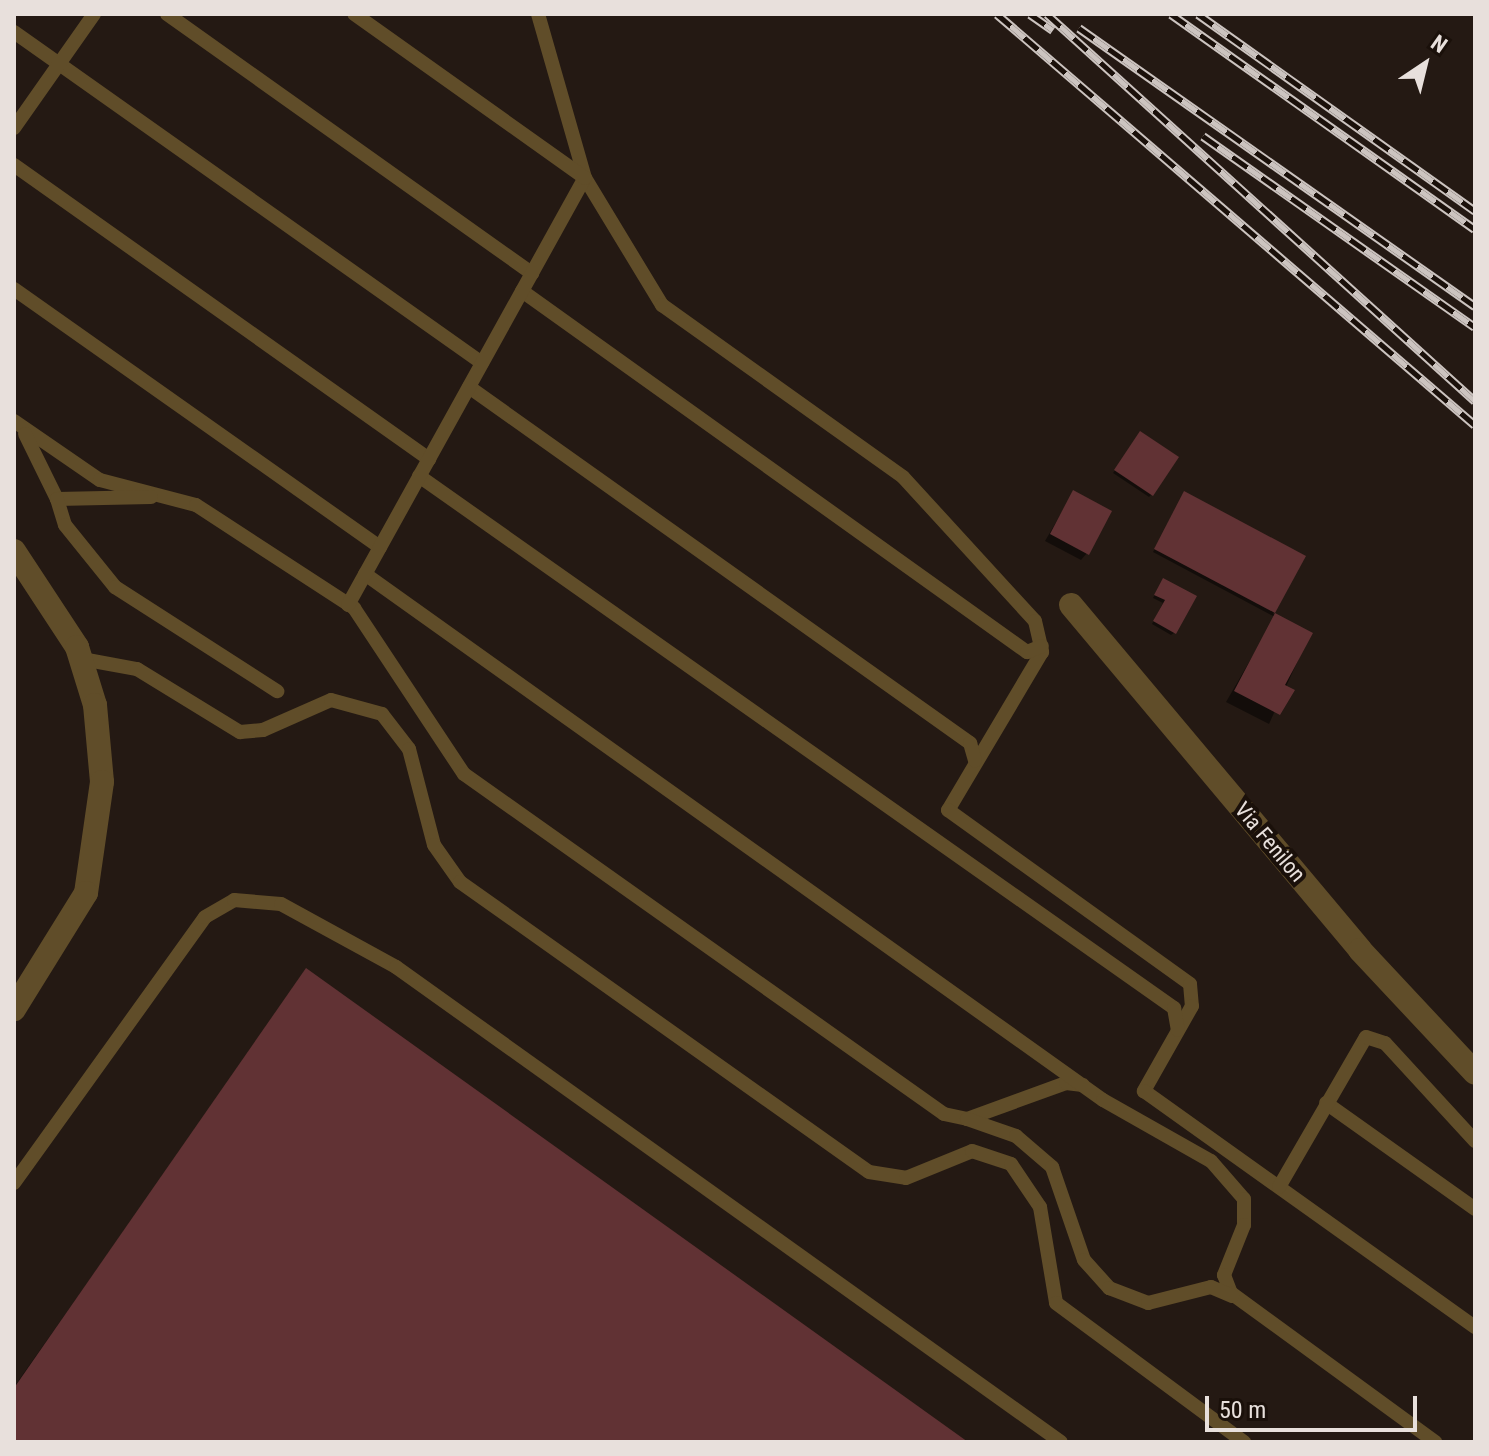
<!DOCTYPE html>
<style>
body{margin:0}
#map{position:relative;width:1489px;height:1456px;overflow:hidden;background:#241913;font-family:"Roboto Condensed",sans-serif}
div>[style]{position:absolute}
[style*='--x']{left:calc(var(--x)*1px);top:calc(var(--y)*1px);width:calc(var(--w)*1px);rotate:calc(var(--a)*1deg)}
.shadow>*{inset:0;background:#0007}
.building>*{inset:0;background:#613234}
.lane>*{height:14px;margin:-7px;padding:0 7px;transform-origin:7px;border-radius:7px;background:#604d29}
.street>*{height:24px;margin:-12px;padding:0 12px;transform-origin:12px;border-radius:12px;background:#604d29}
.rail>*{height:9px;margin-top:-4.5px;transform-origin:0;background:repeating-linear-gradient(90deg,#1a100a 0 18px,#ccc4c0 0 36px);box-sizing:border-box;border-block:2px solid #ccc4c0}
span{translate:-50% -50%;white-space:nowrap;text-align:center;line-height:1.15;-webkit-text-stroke:8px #1a100a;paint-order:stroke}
.street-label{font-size:22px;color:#e8e0dc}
.frame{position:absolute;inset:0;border:16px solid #e8e0dc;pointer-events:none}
.north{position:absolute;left:1385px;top:24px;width:80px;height:80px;-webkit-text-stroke:6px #1a100a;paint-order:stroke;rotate:35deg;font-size:22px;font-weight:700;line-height:32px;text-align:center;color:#e8e0dc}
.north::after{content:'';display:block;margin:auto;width:28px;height:36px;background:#e8e0dc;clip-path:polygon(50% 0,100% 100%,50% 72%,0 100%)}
.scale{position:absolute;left:1205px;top:1396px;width:212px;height:36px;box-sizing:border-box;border:4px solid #e8e0dc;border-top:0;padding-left:10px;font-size:24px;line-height:28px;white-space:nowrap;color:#e8e0dc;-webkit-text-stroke:6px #1a100a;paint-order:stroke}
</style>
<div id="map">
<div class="shadow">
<div style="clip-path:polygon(1138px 436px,1151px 495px,1149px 497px,1113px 473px)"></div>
<div style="clip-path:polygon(1073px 493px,1087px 553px,1081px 560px,1045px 541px)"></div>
<div style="clip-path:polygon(1184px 494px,1303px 557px,1273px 614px,1310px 634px,1269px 724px,1226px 702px,1275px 617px,1153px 552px)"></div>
<div style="clip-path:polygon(1161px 583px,1174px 633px,1171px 635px,1152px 624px,1163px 603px,1153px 598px)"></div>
<div style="clip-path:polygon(307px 971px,964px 1442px,14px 1442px,14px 1387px)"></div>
</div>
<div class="building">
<div style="clip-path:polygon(1140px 431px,1179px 457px,1153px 496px,1114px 470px)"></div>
<div style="clip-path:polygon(1073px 490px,1112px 511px,1089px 555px,1050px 534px)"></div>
<div style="clip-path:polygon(1184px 491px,1306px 556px,1275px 613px,1154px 549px)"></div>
<div style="clip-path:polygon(1163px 578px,1197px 596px,1176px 634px,1153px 621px,1165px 600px,1154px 595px)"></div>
<div style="clip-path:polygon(1275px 613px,1313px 633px,1285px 685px,1295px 690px,1280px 715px,1234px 691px)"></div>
<div style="clip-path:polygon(306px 968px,968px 1442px,14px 1442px,14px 1388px)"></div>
</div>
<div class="lane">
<div style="--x:167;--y:14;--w:448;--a:35.4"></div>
<div style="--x:538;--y:14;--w:171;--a:74"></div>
<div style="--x:585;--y:178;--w:149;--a:58.8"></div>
<div style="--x:662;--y:305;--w:296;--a:35.5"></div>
<div style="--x:903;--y:477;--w:195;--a:47.5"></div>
<div style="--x:1035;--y:621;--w:32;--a:77"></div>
<div style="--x:1042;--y:652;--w:184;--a:120.7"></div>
<div style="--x:948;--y:810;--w:298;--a:35.7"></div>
<div style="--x:1190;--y:984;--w:22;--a:85"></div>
<div style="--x:1192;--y:1006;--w:98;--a:119.5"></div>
<div style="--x:1144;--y:1091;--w:407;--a:35.5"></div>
<div style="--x:14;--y:32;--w:573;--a:35.27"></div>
<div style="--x:14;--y:128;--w:139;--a:-54.9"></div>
<div style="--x:14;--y:165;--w:509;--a:35.32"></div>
<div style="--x:14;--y:289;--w:448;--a:35.2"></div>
<div style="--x:522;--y:291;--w:621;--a:35.56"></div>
<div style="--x:1027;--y:652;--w:16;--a:-22"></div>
<div style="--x:469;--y:387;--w:615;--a:35.4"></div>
<div style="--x:970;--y:743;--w:18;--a:74"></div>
<div style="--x:14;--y:421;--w:104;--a:34.5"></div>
<div style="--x:100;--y:480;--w:99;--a:14.6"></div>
<div style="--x:196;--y:505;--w:189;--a:33.1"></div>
<div style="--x:354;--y:608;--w:199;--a:56.5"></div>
<div style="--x:464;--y:774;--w:588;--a:35.31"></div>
<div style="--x:944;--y:1114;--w:24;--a:12"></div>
<div style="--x:967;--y:1119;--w:105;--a:-20"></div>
<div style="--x:1066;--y:1083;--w:17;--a:7"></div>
<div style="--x:25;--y:434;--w:72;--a:63.8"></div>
<div style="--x:57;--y:499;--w:94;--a:-1.2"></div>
<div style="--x:419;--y:476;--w:924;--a:35.17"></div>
<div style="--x:1174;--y:1008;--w:22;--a:80"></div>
<div style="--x:57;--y:499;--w:27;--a:73"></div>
<div style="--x:65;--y:525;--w:80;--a:51.1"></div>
<div style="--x:115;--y:587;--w:193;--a:32.7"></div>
<div style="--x:365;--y:574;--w:906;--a:35.48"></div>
<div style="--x:1103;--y:1100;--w:124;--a:29.5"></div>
<div style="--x:1211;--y:1161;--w:50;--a:49"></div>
<div style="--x:1244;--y:1199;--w:26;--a:90"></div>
<div style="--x:1244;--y:1225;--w:54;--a:111.8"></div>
<div style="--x:1224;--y:1275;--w:19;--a:69"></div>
<div style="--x:1231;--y:1293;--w:253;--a:36.1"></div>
<div style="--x:348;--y:605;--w:488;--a:-61"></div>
<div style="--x:585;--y:178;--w:283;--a:-144.6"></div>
<div style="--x:82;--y:659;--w:56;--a:10.3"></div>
<div style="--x:137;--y:669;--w:121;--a:31.5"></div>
<div style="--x:240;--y:732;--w:23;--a:-5"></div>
<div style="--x:263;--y:730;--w:74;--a:-23.8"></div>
<div style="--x:331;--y:700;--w:53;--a:15.4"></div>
<div style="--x:382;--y:714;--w:44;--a:52.4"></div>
<div style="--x:409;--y:749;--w:99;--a:75.4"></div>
<div style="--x:434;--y:845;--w:45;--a:54.9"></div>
<div style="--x:460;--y:882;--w:501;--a:35.34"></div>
<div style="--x:869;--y:1172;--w:37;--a:9"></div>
<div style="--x:906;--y:1178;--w:71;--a:-22.2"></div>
<div style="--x:972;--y:1151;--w:41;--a:18.4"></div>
<div style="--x:1011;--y:1164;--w:52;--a:56"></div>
<div style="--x:1040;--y:1207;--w:97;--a:80.5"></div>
<div style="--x:1056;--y:1303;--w:234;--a:36.5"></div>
<div style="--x:1326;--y:1103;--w:183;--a:35.4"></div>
<div style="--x:967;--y:1119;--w:52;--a:19.1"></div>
<div style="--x:1016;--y:1136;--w:48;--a:40.7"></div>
<div style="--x:1052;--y:1167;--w:98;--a:71"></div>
<div style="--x:1084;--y:1260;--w:38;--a:48"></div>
<div style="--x:1109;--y:1288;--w:42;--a:21"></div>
<div style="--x:1148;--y:1303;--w:65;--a:-14.3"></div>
<div style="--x:1211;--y:1287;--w:23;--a:23"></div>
<div style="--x:14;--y:1183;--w:327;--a:-54.3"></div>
<div style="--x:205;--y:917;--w:34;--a:-30"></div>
<div style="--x:234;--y:900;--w:47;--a:4.9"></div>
<div style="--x:281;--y:904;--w:131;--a:28.7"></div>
<div style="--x:396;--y:967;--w:817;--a:35.54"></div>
<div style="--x:1279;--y:1187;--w:173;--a:-59.9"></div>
<div style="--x:1366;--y:1037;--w:20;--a:18"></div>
<div style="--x:1385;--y:1043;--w:133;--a:47.4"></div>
</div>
<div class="street">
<div style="--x:14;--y:551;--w:115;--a:56.7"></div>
<div style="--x:77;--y:647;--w:61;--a:72.8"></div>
<div style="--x:95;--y:705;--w:77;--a:84.8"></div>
<div style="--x:102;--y:782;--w:112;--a:98.2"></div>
<div style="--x:86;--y:893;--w:137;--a:121.8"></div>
<div style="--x:1071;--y:605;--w:450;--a:50"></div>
<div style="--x:1360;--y:950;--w:168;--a:46.9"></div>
</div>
<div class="rail">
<div style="--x:997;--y:14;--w:630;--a:40.69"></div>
<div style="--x:1030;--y:14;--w:28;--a:35"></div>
<div style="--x:1047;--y:14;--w:577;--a:42.12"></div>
<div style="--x:1171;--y:14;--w:372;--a:35.3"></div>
<div style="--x:1198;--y:14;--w:340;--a:35.4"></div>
<div style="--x:1079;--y:28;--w:484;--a:35.1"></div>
<div style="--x:1203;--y:136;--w:332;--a:35.1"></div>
</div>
<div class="street-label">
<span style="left:1270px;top:842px;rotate:50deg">Via Fenilon</span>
</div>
<div class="frame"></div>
<div class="north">N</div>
<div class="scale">50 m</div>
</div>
